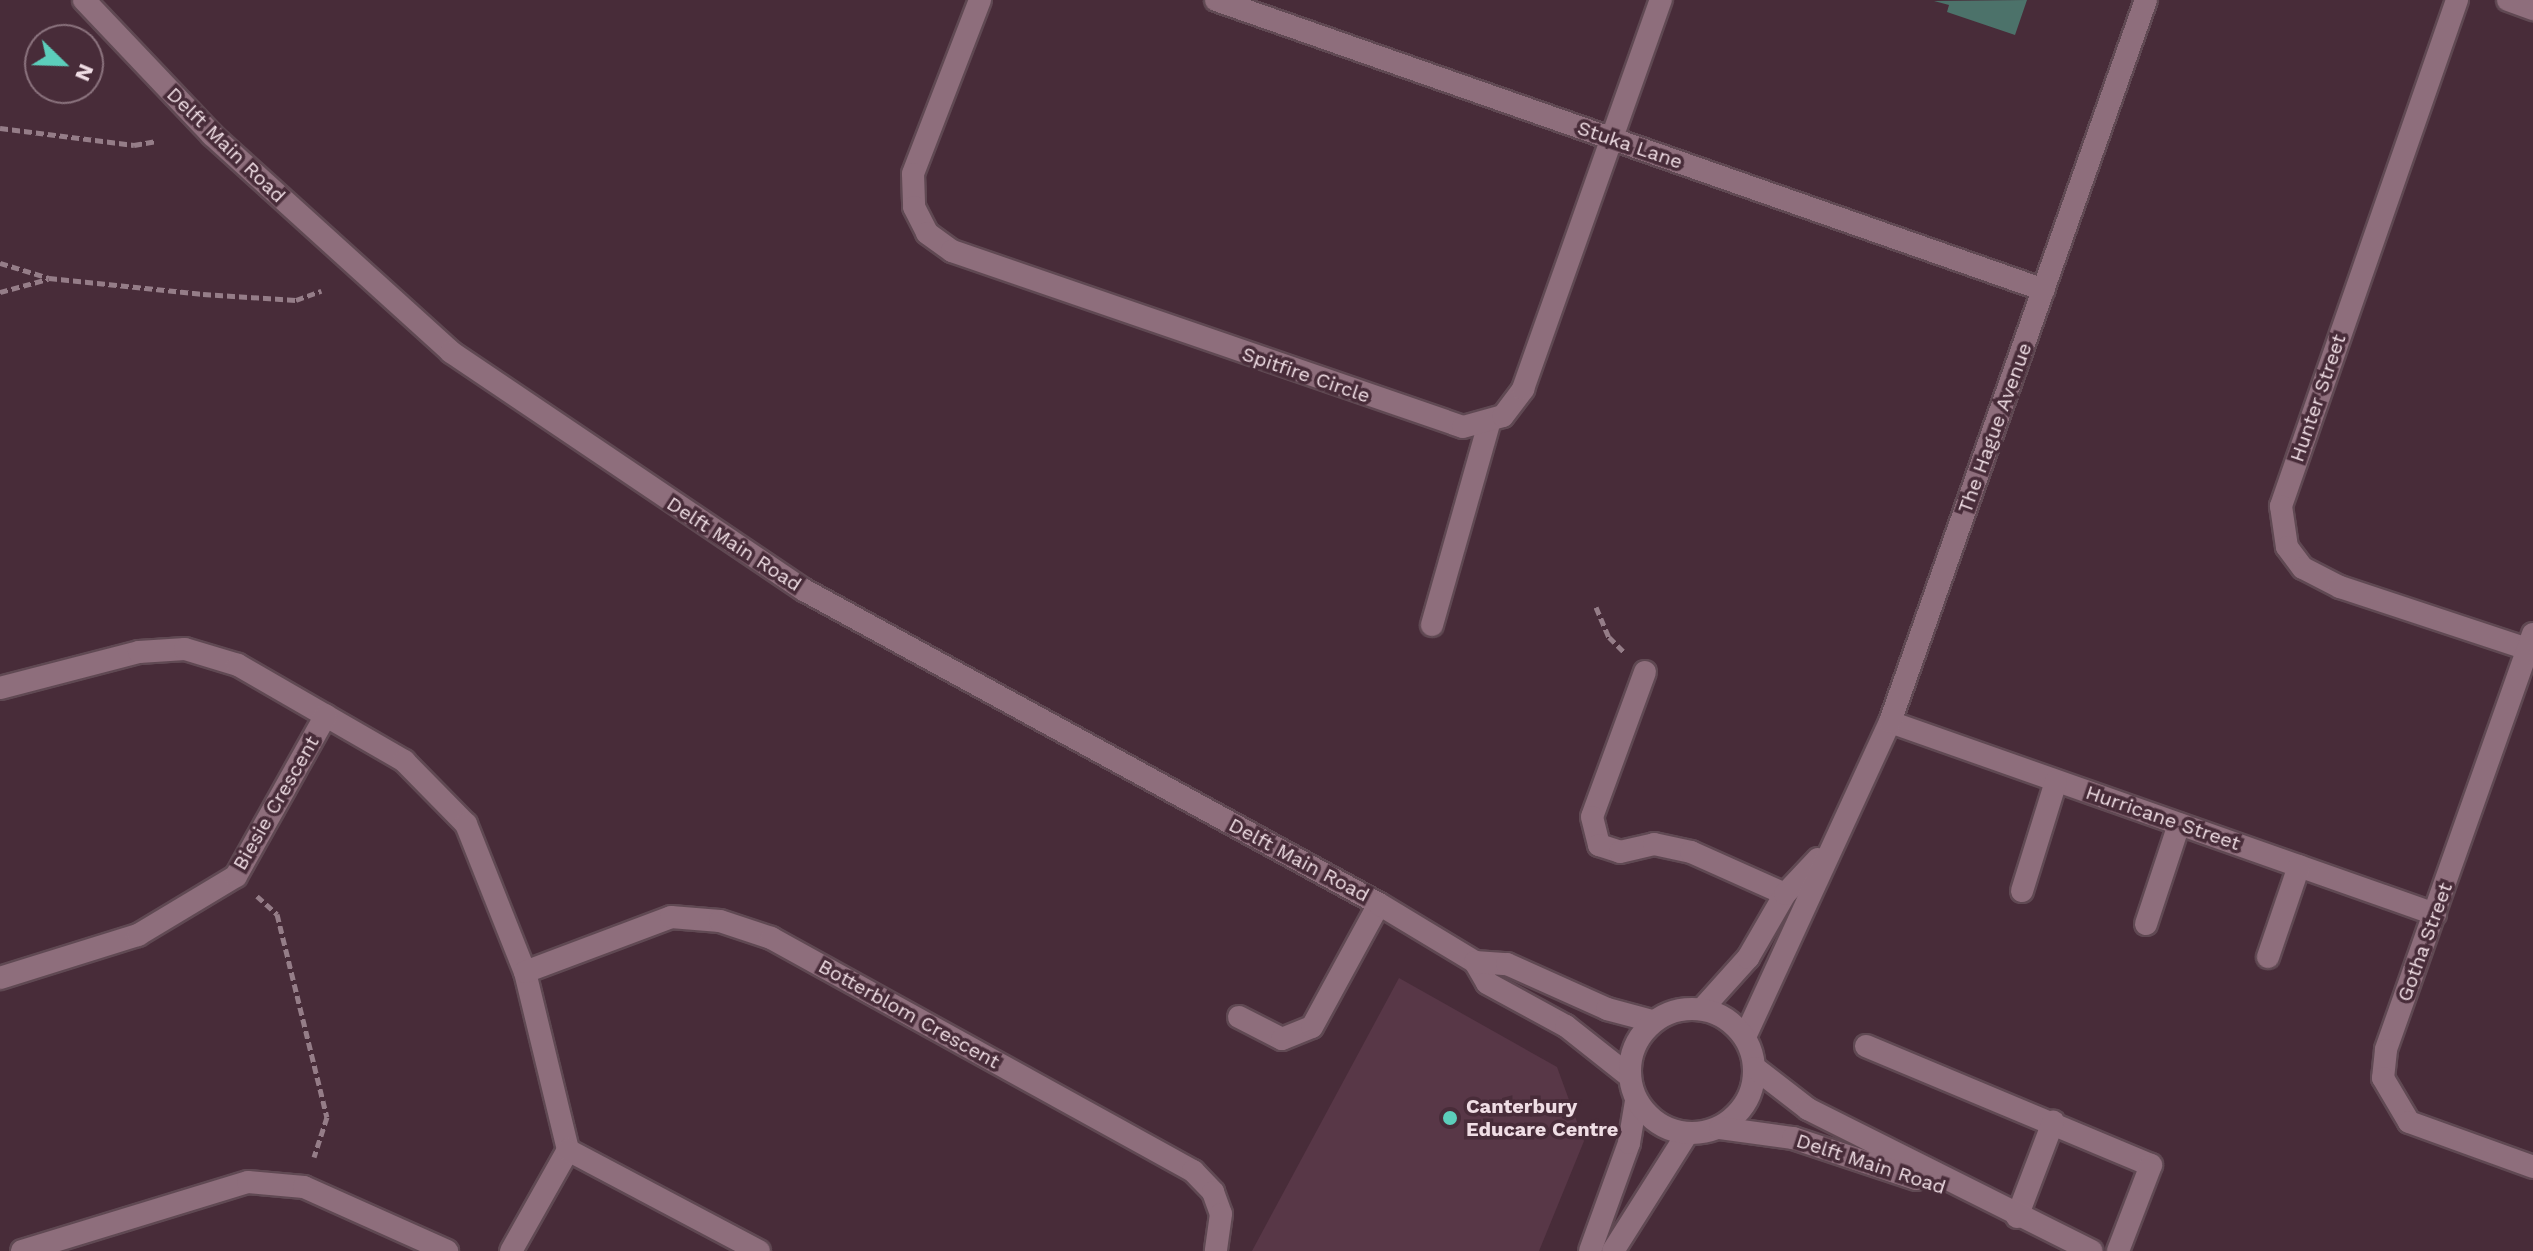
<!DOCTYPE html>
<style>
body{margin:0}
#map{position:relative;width:2533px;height:1251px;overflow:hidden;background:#482c39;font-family:"Work Sans",sans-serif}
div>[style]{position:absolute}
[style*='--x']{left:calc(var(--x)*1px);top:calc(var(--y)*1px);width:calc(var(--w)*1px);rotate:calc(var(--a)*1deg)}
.built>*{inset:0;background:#583747}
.building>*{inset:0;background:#4c726a}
.path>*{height:5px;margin-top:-2.5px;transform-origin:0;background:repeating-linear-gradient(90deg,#957d88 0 8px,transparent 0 12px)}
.roads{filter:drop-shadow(2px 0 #604953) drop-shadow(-2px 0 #604953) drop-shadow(0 2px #604953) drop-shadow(0 -2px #604953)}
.service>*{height:22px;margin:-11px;padding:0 11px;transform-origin:11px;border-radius:11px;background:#8e6e7c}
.minor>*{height:22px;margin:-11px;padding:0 11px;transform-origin:11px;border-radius:11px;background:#8e6e7c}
.tertiary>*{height:22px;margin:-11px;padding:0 11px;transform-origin:11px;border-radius:11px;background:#8e6e7c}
.tertiary>.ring{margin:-11px;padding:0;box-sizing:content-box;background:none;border:22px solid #8e6e7c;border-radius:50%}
.dots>*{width:22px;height:22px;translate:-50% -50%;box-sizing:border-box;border:4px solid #482c39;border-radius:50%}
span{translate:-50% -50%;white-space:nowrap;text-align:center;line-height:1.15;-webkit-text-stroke:7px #482c39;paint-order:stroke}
.street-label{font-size:20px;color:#f0dee5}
.poi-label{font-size:20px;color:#f0dee5;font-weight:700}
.left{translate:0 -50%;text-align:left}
.north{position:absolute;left:24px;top:24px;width:80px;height:80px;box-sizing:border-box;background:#482c39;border:2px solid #8b737e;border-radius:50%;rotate:113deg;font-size:22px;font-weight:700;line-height:32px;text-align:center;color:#f0dee5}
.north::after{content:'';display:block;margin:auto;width:28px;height:36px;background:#5ccebb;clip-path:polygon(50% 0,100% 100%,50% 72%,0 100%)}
</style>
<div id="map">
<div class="built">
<div style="clip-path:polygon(1399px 978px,1557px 1067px,1584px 1141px,1539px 1251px,1252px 1251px)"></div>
</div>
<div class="building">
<div style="clip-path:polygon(2027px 0,2015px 35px,1947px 12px,1949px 5px,1934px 1px)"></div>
</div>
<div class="path">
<div style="--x:0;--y:128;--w:135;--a:7.2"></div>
<div style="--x:134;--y:145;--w:23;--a:-10"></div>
<div style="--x:0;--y:263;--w:51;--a:17"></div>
<div style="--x:49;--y:278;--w:155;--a:5.9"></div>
<div style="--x:203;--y:294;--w:93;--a:3.7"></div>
<div style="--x:296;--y:300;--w:27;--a:-20"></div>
<div style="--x:0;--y:292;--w:50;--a:-15.2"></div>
<div style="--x:1596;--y:607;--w:33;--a:67"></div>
<div style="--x:1609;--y:637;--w:23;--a:45"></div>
<div style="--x:257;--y:896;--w:27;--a:42"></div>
<div style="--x:277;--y:914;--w:209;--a:76.2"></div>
<div style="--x:327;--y:1117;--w:42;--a:108"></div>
</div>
<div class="roads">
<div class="service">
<div style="--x:1432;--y:625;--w:209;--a:-74.2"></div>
<div style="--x:1645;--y:672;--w:154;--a:110.1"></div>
<div style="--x:1592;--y:817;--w:29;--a:76"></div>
<div style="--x:1599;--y:845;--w:22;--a:18"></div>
<div style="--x:1620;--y:852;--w:35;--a:-13"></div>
<div style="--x:1654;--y:844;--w:38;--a:12"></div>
<div style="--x:1691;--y:852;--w:103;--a:24.1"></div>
<div style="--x:1239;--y:1017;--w:48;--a:27.1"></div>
<div style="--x:1282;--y:1039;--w:32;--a:-22"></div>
<div style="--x:1312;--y:1027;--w:140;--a:-61.4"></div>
<div style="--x:1866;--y:1046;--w:309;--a:22.7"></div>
<div style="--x:2151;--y:1165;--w:92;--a:111"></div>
<div style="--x:2017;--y:1217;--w:102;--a:-69.2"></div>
</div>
<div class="minor">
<div style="--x:980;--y:0;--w:186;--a:111.1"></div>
<div style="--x:913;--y:174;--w:33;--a:88"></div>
<div style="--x:914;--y:207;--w:29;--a:63"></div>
<div style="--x:927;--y:233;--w:31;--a:36"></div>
<div style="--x:952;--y:251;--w:540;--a:19"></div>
<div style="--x:1463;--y:427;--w:41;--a:-15.4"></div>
<div style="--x:1503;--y:416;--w:34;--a:-53"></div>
<div style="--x:1523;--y:389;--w:413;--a:-70.5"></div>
<div style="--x:1216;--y:0;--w:877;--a:19.3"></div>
<div style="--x:2457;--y:0;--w:536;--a:109.18"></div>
<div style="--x:2281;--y:506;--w:41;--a:81.7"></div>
<div style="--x:2287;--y:547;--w:26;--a:53"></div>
<div style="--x:2303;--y:568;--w:42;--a:27.2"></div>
<div style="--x:2340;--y:587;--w:198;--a:18.3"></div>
<div style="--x:2508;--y:0;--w:27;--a:20"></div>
<div style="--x:2533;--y:634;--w:441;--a:109.5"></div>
<div style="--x:2386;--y:1050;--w:28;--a:96"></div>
<div style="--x:2383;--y:1078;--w:51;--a:59.4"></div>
<div style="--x:2409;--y:1122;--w:132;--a:19.9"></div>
<div style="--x:0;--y:688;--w:144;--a:-14.5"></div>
<div style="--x:139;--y:652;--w:46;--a:-3.7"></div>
<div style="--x:185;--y:649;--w:55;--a:16.8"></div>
<div style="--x:238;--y:665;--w:192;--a:30"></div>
<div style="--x:404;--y:761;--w:88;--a:45.5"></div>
<div style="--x:466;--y:824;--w:159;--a:68.3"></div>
<div style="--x:525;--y:972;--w:183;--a:76.4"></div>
<div style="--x:568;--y:1150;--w:116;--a:119.4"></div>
<div style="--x:1890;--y:722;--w:578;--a:19.41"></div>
<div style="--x:2022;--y:891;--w:115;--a:-72.8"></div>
<div style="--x:2146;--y:924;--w:105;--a:-71.7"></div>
<div style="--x:2268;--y:957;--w:96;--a:-71.2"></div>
<div style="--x:525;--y:972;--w:156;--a:-20.6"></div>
<div style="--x:671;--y:917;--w:49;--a:4.7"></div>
<div style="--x:720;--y:921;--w:54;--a:18.4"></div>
<div style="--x:771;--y:938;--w:482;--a:28.9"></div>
<div style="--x:1193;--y:1171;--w:29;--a:46"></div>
<div style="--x:1213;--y:1192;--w:23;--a:70"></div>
<div style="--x:1221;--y:1214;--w:37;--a:98"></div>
<div style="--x:0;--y:978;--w:145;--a:-17.3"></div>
<div style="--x:138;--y:935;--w:114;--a:-31"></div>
<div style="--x:236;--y:876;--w:184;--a:-60.8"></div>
<div style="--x:1702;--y:1009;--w:69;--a:-48"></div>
<div style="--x:1748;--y:958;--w:74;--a:-60"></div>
<div style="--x:1785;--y:894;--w:48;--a:-46.7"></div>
<div style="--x:1745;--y:1037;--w:347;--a:-65.3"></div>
<div style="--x:1890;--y:722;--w:766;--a:-70.48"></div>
<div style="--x:568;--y:1150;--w:216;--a:27.9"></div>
<div style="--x:22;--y:1251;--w:236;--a:-17"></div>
<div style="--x:248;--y:1182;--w:56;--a:5.1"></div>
<div style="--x:304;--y:1187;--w:157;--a:24.1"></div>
<div style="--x:1590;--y:1251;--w:115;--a:-70.1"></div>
<div style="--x:1629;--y:1143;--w:43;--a:-80.5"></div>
<div style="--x:1613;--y:1251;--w:138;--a:-57.7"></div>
</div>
<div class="tertiary">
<div style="--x:84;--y:0;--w:186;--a:46.5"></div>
<div style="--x:212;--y:135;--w:323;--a:42.2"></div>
<div style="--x:451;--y:352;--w:426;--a:34"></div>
<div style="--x:804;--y:590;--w:655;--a:28.64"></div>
<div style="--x:1379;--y:904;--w:112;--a:31.1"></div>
<div style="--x:1475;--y:962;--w:24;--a:60"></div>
<div style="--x:1487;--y:983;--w:90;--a:28.6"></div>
<div style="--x:1566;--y:1026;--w:80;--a:38.4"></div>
<div style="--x:1475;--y:962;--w:32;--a:4"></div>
<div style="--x:1507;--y:964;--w:110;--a:24.2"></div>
<div style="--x:1607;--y:1009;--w:47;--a:14.9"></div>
<div class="ring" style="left:1630px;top:1009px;width:102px;height:102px"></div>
<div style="--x:1755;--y:1068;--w:67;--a:37.7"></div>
<div style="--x:1808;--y:1109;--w:317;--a:26.6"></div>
<div style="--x:1720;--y:1128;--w:74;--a:7.8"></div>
<div style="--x:1793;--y:1138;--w:130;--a:18.4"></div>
</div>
</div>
<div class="dots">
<div style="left:1450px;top:1118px;background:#5ccebb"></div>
</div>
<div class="street-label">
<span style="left:226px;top:145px;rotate:44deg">Delft Main Road</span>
<span style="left:1630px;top:145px;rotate:19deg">Stuka Lane</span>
<span style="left:1306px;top:375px;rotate:19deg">Spitfire Circle</span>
<span style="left:2318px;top:398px;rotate:-71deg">Hunter Street</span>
<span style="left:1995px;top:428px;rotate:-70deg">The Hague Avenue</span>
<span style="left:734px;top:544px;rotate:33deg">Delft Main Road</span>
<span style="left:276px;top:803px;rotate:-60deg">Biesie Crescent</span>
<span style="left:2163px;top:818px;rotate:19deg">Hurricane Street</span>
<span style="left:1299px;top:860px;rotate:28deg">Delft Main Road</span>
<span style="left:2425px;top:942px;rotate:-70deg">Gotha Street</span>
<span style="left:909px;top:1014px;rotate:29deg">Botterblom Crescent</span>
<span style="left:1871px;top:1164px;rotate:18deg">Delft Main Road</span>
</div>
<div class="poi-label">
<span class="left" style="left:1466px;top:1118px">Canterbury<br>Educare Centre</span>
</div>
<div class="north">N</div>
</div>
